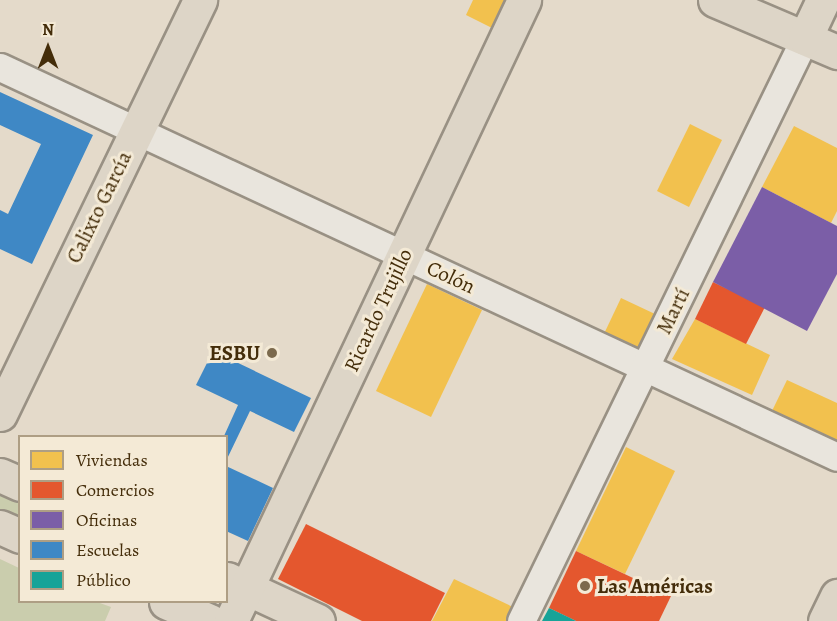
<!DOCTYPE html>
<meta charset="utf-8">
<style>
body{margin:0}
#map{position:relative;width:837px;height:621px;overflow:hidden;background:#e4daca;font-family:Alegreya,serif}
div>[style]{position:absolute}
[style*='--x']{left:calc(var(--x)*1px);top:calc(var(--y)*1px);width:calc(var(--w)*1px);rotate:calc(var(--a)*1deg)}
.green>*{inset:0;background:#cacdad}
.homes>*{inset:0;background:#f2c14e}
.shops>*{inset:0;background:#e4572e}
.offices>*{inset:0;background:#7b5ea7}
.schools>*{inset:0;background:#3f88c5}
.public>*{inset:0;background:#17a398}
.roads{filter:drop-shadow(2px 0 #999184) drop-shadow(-2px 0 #999184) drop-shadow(0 2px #999184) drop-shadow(0 -2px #999184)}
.minor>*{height:27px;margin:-13.5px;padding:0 13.5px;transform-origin:13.5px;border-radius:13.5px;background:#e9e5dd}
.major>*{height:33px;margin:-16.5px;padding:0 16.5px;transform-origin:16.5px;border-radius:16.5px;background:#ddd5c7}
.dots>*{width:16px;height:16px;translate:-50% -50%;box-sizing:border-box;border:3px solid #f4ead6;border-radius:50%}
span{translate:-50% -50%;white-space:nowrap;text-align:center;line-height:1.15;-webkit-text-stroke:6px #f4ead6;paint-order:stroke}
.street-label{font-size:21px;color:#442d0a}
.poi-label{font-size:21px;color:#442d0a;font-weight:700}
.right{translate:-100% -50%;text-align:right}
.left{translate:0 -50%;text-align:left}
.legend{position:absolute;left:18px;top:435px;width:210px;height:168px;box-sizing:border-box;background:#f4ead6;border:2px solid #ae9e84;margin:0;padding:8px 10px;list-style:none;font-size:18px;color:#442d0a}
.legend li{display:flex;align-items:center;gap:12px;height:30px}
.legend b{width:30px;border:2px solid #ae9e84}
.north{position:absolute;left:18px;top:18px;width:60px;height:60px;-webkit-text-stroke:4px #f4ead6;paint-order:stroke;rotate:0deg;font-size:16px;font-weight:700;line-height:24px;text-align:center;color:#442d0a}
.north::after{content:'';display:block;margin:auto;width:21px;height:27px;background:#442d0a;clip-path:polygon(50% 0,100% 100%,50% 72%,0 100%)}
</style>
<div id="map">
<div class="green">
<div style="clip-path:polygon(0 487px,19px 496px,19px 525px,0 517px)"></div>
<div style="clip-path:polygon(0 559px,19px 568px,20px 602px,97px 602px,111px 607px,105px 621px,0 621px)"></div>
</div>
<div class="homes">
<div style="clip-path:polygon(473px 0,518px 0,502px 33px,466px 15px)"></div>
<div style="clip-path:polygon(690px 124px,722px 140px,689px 207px,657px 191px)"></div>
<div style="clip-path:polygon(794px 126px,837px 148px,837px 211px,831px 223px,762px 187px)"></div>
<div style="clip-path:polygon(427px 284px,482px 310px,431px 417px,376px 391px)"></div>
<div style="clip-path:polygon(621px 298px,655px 314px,636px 354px,602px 338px)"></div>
<div style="clip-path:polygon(695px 319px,770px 355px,752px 395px,672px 359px)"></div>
<div style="clip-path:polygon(787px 380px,837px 403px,837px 441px,772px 411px)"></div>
<div style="clip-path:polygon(626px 447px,675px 471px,625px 574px,576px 551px)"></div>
<div style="clip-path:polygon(454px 579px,513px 607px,507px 621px,432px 621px)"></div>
</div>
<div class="shops">
<div style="clip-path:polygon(713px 282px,765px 307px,746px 344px,695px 319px)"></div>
<div style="clip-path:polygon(306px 524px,445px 593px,431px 621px,362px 621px,278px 579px)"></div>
<div style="clip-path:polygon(576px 551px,671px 596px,659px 621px,576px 621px,549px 608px)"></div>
</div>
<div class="offices">
<div style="clip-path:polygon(762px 187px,837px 226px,837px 274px,807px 331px,713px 282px)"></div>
</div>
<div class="schools">
<div style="clip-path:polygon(0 92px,93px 135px,32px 264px,0 249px,0 210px,8px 214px,41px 144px,0 125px)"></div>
<div style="clip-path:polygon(213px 351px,311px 398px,294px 432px,250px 411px,226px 461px,226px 436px,224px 436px,238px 405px,196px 385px)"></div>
<div style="clip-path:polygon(226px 466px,273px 488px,248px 541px,226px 531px)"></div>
</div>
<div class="public">
<div style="clip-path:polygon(549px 608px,568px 617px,576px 621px,542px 621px)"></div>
</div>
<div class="roads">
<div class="minor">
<div style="--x:0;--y:67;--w:923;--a:24.98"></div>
<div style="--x:521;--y:621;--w:648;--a:-64.03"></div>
</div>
<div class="major">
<div style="--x:715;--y:0;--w:133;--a:23.1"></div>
<div style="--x:805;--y:38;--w:42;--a:-64.7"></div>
<div style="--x:0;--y:414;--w:460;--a:-64.2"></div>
<div style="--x:0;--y:475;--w:22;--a:24"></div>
<div style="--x:0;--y:527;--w:22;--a:24"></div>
<div style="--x:227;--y:579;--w:100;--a:24.8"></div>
<div style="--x:166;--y:602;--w:48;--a:23.4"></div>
<div style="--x:231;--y:621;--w:687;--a:-64.74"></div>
<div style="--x:825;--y:621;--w:28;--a:-64"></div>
</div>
</div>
<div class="dots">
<div style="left:272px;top:353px;background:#7c6a4d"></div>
<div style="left:585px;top:586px;background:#7c6a4d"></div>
</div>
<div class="street-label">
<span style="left:99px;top:207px;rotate:-64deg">Calixto García</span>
<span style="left:451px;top:277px;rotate:25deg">Colón</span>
<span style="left:378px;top:310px;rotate:-65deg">Ricardo Trujillo</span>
<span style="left:673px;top:311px;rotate:-64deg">Martí</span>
</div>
<div class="poi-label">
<span class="right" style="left:260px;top:353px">ESBU</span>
<span class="left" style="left:597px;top:586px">Las Américas</span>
</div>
<ul class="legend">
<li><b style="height:16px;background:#f2c14e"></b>Viviendas</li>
<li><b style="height:16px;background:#e4572e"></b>Comercios</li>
<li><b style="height:16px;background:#7b5ea7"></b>Oficinas</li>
<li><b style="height:16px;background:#3f88c5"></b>Escuelas</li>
<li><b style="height:16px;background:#17a398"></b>Público</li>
</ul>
<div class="north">N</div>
</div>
